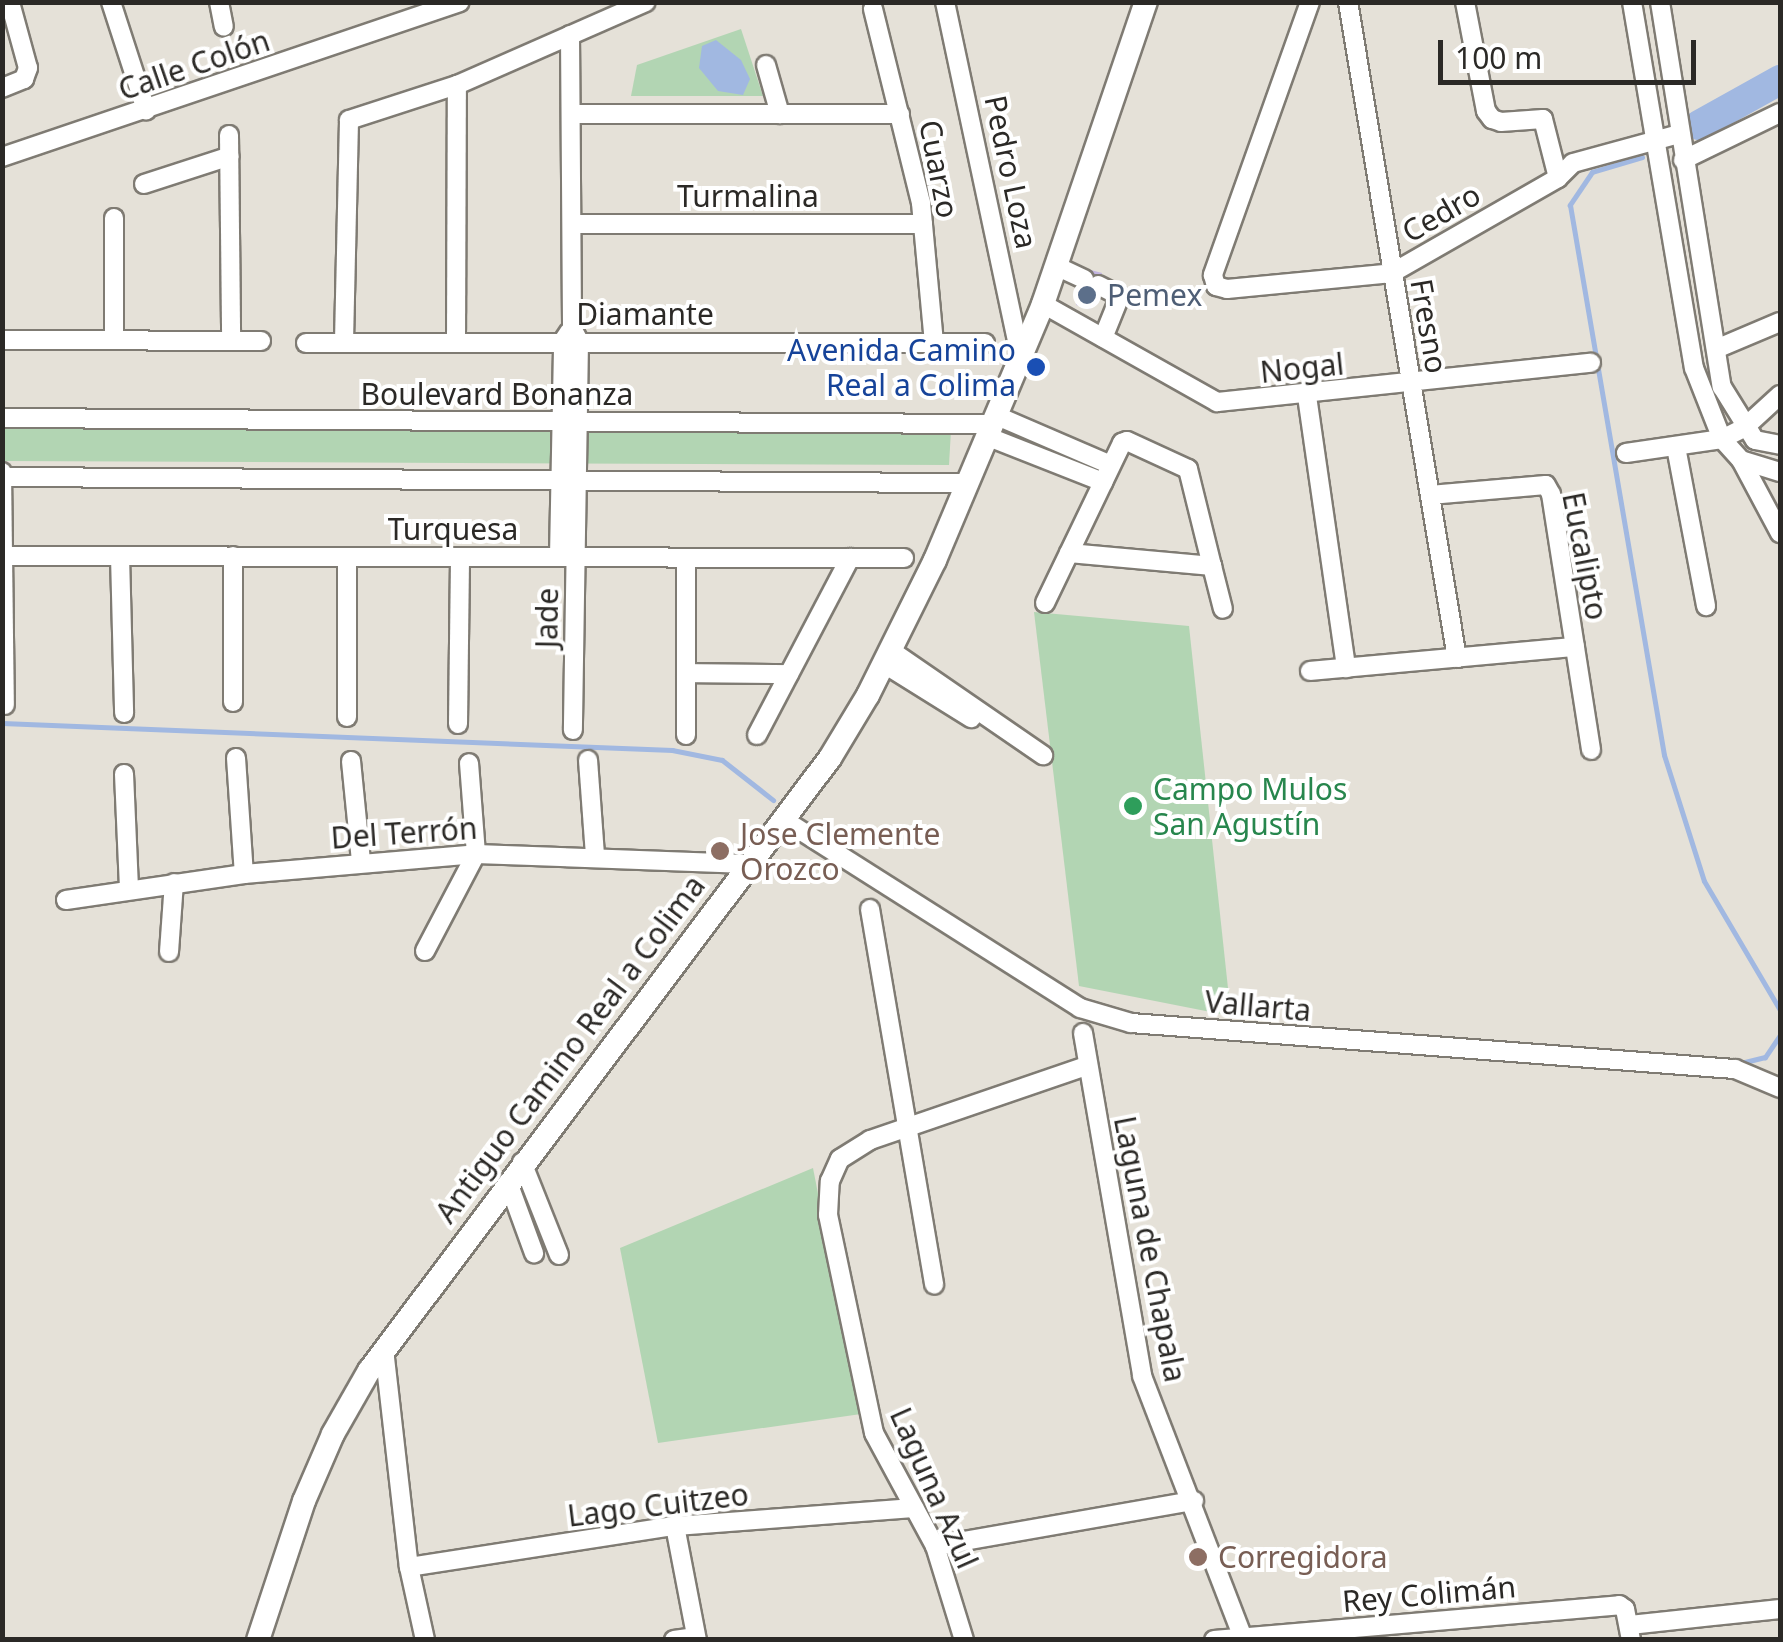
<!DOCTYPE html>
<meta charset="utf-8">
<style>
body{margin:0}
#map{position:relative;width:1783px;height:1642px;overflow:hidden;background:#e5e1d8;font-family:"Noto Sans",sans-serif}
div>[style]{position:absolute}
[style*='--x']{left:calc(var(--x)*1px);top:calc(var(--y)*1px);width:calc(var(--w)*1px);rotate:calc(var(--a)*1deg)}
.green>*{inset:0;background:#b2d5b3}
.water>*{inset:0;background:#a1b8e1}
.stream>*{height:5px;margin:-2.5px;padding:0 2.5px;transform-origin:2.5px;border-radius:2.5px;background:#a1b8e1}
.river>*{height:30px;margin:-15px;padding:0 15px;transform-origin:15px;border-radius:15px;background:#a1b8e1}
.building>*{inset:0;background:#c2b4e0}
.roads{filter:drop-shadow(2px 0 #7f7b73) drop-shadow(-2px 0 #7f7b73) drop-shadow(0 2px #7f7b73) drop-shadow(0 -2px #7f7b73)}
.minor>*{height:18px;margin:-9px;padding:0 9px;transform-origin:9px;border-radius:9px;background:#fff}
.major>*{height:22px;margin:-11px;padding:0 11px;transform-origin:11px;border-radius:11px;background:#fff}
.dots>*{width:28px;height:28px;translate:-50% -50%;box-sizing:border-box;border:5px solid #fff;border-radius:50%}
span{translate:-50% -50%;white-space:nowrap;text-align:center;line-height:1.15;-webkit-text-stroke:8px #fff;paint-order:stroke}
.street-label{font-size:30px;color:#2b2926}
.service-label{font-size:30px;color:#4e5e75}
.left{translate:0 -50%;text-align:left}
.transit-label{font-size:30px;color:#164399}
.right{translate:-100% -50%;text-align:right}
.leisure-label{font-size:30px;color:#27864d}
.education-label{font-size:30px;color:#785e54}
.frame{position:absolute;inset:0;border:5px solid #2b2926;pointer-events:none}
.scale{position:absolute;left:1438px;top:40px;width:258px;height:45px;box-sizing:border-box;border:5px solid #2b2926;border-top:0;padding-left:12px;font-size:30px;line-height:35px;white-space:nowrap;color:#2b2926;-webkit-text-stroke:8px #fff;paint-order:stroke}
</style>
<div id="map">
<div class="green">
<div style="clip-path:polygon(741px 29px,763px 96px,631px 96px,637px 65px)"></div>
<div style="clip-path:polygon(3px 424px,951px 430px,949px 465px,3px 461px)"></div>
<div style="clip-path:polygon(1034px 612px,1189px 626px,1231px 1016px,1079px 986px)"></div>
<div style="clip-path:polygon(813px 1168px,861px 1414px,658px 1443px,620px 1248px)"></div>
</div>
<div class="water">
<div style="clip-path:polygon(716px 40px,741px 60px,750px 79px,743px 95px,718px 91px,699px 68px,702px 46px)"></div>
</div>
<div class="stream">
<div style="--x:1692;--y:131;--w:9;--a:-41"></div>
<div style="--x:1642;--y:157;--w:52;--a:163.3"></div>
<div style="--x:1592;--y:172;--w:40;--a:124"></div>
<div style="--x:1570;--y:205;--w:558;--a:80.3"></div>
<div style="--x:1664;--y:755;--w:132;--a:72.4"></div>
<div style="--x:1704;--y:881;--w:150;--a:59.5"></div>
<div style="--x:1780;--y:1010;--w:25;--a:90"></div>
<div style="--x:1780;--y:1035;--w:27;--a:124"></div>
<div style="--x:1765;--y:1057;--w:25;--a:166"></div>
<div style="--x:2;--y:723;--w:671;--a:2.31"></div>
<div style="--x:672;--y:750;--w:51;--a:11.3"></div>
<div style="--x:722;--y:760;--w:65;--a:38.1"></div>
</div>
<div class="river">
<div style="--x:1699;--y:125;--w:93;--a:-29.1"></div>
</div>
<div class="building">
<div style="clip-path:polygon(1087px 269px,1102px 273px,1090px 309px,1076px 305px)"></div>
</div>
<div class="roads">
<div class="minor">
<div style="--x:111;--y:2;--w:114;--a:72"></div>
<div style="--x:219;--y:2;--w:25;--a:79"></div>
<div style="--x:945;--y:2;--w:361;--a:78"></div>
<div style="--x:1310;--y:2;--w:290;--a:109.6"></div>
<div style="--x:1213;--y:275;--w:11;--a:75"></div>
<div style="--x:1216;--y:286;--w:11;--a:15"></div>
<div style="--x:1227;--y:289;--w:166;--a:-5.5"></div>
<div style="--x:1392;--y:273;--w:191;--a:-29.8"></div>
<div style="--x:1558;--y:178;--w:21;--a:-45"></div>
<div style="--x:1573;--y:163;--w:110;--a:-15.3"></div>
<div style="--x:1348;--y:2;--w:665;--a:80.57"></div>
<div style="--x:1465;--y:2;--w:111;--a:79.1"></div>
<div style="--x:1486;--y:111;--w:10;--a:53"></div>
<div style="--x:1492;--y:119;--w:9;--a:18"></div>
<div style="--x:1501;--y:122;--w:42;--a:-4.1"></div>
<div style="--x:1543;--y:119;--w:61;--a:75.7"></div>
<div style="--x:1632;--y:2;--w:371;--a:80.4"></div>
<div style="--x:1694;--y:368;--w:76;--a:68.5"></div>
<div style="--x:1722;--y:439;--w:28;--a:48"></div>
<div style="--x:1741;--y:460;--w:83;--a:61.9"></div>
<div style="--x:1660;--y:2;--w:390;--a:80.9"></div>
<div style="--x:1722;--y:387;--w:62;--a:58.1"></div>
<div style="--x:1755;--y:440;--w:25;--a:11"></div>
<div style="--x:873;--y:9;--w:200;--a:76.1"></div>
<div style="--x:921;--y:203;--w:141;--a:84.7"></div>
<div style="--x:570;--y:35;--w:293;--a:89.6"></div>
<div style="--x:572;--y:328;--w:15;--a:62"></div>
<div style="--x:579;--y:341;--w:389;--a:90.9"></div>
<div style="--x:766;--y:65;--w:51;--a:74.1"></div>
<div style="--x:2;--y:88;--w:24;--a:-22"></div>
<div style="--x:24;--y:79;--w:12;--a:-70"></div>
<div style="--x:28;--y:68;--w:64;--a:-105.3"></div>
<div style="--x:571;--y:114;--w:329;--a:0"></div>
<div style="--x:229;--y:135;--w:206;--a:89.4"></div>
<div style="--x:2;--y:157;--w:483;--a:-18.7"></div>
<div style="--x:1683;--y:160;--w:108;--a:-25.9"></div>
<div style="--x:144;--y:184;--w:90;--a:-18"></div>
<div style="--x:572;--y:224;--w:351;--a:0"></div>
<div style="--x:1056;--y:266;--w:31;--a:25"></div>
<div style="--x:1098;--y:285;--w:25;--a:27"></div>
<div style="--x:1120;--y:296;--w:45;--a:112"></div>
<div style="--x:1043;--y:304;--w:200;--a:29.4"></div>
<div style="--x:1217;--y:402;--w:376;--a:-6"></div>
<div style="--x:2;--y:340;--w:259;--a:0.2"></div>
<div style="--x:114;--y:340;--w:122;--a:-90"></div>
<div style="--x:344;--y:341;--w:221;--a:-88.7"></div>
<div style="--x:349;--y:120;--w:114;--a:-18"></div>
<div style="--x:457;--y:85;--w:206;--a:-23.7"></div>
<div style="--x:456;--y:342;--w:257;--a:-89.8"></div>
<div style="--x:306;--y:343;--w:679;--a:0"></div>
<div style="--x:1716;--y:349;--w:69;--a:-22.9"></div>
<div style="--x:1307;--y:396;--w:275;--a:81.8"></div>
<div style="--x:995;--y:415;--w:126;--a:23.3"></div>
<div style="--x:2;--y:418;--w:989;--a:0.35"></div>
<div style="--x:986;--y:436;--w:126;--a:21.5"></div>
<div style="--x:1676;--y:447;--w:162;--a:79.3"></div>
<div style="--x:1626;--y:453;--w:97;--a:-8.3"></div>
<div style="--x:1722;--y:439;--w:25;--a:-27"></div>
<div style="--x:1744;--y:428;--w:49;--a:-42.5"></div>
<div style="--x:1741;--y:460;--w:41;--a:17.1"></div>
<div style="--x:2;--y:472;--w:233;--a:89.3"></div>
<div style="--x:2;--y:477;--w:963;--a:0.36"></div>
<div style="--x:1430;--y:495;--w:116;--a:-4.9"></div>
<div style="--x:1546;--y:485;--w:10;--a:61"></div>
<div style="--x:1551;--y:494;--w:259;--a:81.1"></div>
<div style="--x:1069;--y:553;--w:144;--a:5.2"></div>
<div style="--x:1212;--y:566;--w:44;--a:75.7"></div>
<div style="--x:2;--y:556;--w:902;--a:0.13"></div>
<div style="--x:120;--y:556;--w:157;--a:88.5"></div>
<div style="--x:347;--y:557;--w:160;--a:90"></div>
<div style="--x:559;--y:557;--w:216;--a:-88.9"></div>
<div style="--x:563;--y:341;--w:11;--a:-56"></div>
<div style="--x:686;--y:558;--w:177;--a:90"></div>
<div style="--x:1045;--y:603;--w:178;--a:-64.3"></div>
<div style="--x:1122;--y:443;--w:5;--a:-22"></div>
<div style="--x:1127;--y:441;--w:67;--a:24.7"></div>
<div style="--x:1188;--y:469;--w:100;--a:76.1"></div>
<div style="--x:890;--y:650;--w:186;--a:34.5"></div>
<div style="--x:883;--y:663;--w:104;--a:32"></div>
<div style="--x:1310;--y:671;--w:266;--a:-5.2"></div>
<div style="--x:686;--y:673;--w:103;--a:0.6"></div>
<div style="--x:233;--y:702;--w:146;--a:-90"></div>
<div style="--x:458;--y:724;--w:167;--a:-89.3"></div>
<div style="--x:757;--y:735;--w:200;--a:-62.3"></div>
<div style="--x:236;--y:758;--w:116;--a:86.1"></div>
<div style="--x:588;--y:760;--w:96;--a:85.8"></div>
<div style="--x:351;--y:761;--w:101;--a:84.3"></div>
<div style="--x:124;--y:774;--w:115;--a:87.5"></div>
<div style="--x:784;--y:820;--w:351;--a:32.4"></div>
<div style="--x:1080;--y:1008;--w:53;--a:16.4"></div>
<div style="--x:1131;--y:1023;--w:606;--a:4.36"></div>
<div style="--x:1735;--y:1069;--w:49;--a:22.9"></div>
<div style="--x:66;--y:900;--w:180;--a:-8.3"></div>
<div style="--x:244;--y:874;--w:233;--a:-4.9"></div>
<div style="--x:476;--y:854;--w:271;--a:2.1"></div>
<div style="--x:870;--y:909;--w:381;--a:80.3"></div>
<div style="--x:425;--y:951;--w:110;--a:-62.3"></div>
<div style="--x:476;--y:854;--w:91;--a:-94.4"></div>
<div style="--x:169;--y:952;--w:69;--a:-85.9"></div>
<div style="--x:1083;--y:1033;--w:348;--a:80.2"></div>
<div style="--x:1142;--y:1376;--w:283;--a:68.9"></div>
<div style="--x:522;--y:1162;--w:100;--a:68.3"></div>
<div style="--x:508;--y:1182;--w:76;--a:69.9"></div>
<div style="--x:384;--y:1349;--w:219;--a:83.5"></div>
<div style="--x:409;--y:1567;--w:75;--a:77.6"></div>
<div style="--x:675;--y:1526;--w:116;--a:79.1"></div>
<div style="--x:935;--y:1546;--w:263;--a:-9.9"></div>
<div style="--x:409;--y:1567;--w:269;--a:-8.8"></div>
<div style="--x:675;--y:1526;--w:240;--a:-4.3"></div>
<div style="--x:1630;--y:1625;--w:151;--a:-6.1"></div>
<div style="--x:674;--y:1640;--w:22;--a:-8"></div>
<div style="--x:964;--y:1640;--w:98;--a:-107.1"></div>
<div style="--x:935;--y:1546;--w:128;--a:-118.4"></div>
<div style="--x:874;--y:1433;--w:223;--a:-101.9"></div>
<div style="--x:828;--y:1215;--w:34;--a:-87"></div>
<div style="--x:830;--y:1181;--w:24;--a:-66"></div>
<div style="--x:840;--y:1159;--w:36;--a:-32"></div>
<div style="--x:870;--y:1140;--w:228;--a:-18.9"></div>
<div style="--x:1214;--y:1640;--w:407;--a:-4.9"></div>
<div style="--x:1619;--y:1605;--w:7;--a:34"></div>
<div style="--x:1625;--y:1609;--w:32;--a:79"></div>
</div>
<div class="major">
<div style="--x:258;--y:1640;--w:146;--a:-71.7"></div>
<div style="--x:304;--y:1501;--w:73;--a:-66.6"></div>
<div style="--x:333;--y:1434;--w:73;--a:-60.3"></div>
<div style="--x:369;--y:1371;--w:767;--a:-53.06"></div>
<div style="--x:830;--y:758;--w:74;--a:-58.9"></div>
<div style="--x:868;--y:695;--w:151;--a:-63.6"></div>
<div style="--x:935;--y:560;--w:278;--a:-67.1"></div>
<div style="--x:1043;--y:304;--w:319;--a:-71.2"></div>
</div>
</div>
<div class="dots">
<div style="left:1087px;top:295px;background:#5c6f8a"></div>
<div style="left:1036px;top:367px;background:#1a4fb4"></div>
<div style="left:1133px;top:806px;background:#2e9e5b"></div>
<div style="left:720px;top:851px;background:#8d6e63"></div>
<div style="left:1198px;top:1557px;background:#8d6e63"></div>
</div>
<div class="street-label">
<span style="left:194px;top:65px;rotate:-19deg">Calle Colón</span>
<span style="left:939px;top:169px;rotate:79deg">Cuarzo</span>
<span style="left:1011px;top:172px;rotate:78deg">Pedro Loza</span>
<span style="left:748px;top:196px">Turmalina</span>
<span style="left:1441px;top:213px;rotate:-30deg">Cedro</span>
<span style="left:645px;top:314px">Diamante</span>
<span style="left:1429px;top:326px;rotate:80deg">Fresno</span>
<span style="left:1302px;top:368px;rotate:-6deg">Nogal</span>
<span style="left:497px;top:394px">Boulevard Bonanza</span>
<span style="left:453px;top:529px">Turquesa</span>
<span style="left:1585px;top:556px;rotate:79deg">Eucalipto</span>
<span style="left:547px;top:618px;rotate:-89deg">Jade</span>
<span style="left:404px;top:833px;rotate:-4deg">Del Terrón</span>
<span style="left:1258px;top:1006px;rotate:5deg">Vallarta</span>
<span style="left:570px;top:1049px;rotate:-53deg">Antiguo Camino Real a Colima</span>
<span style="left:1150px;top:1249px;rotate:79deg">Laguna de Chapala</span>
<span style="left:934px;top:1488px;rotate:66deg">Laguna Azul</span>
<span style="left:658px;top:1505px;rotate:-7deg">Lago Cuitzeo</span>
<span style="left:1429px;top:1594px;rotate:-5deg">Rey Colimán</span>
</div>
<div class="service-label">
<span class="left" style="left:1107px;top:295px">Pemex</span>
</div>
<div class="transit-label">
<span class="right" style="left:1016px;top:367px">Avenida Camino<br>Real a Colima</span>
</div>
<div class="leisure-label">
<span class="left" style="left:1153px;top:806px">Campo Mulos<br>San Agustín</span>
</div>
<div class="education-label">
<span class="left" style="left:740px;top:851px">Jose Clemente<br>Orozco</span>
<span class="left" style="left:1218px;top:1557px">Corregidora</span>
</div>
<div class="frame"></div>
<div class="scale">100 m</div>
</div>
